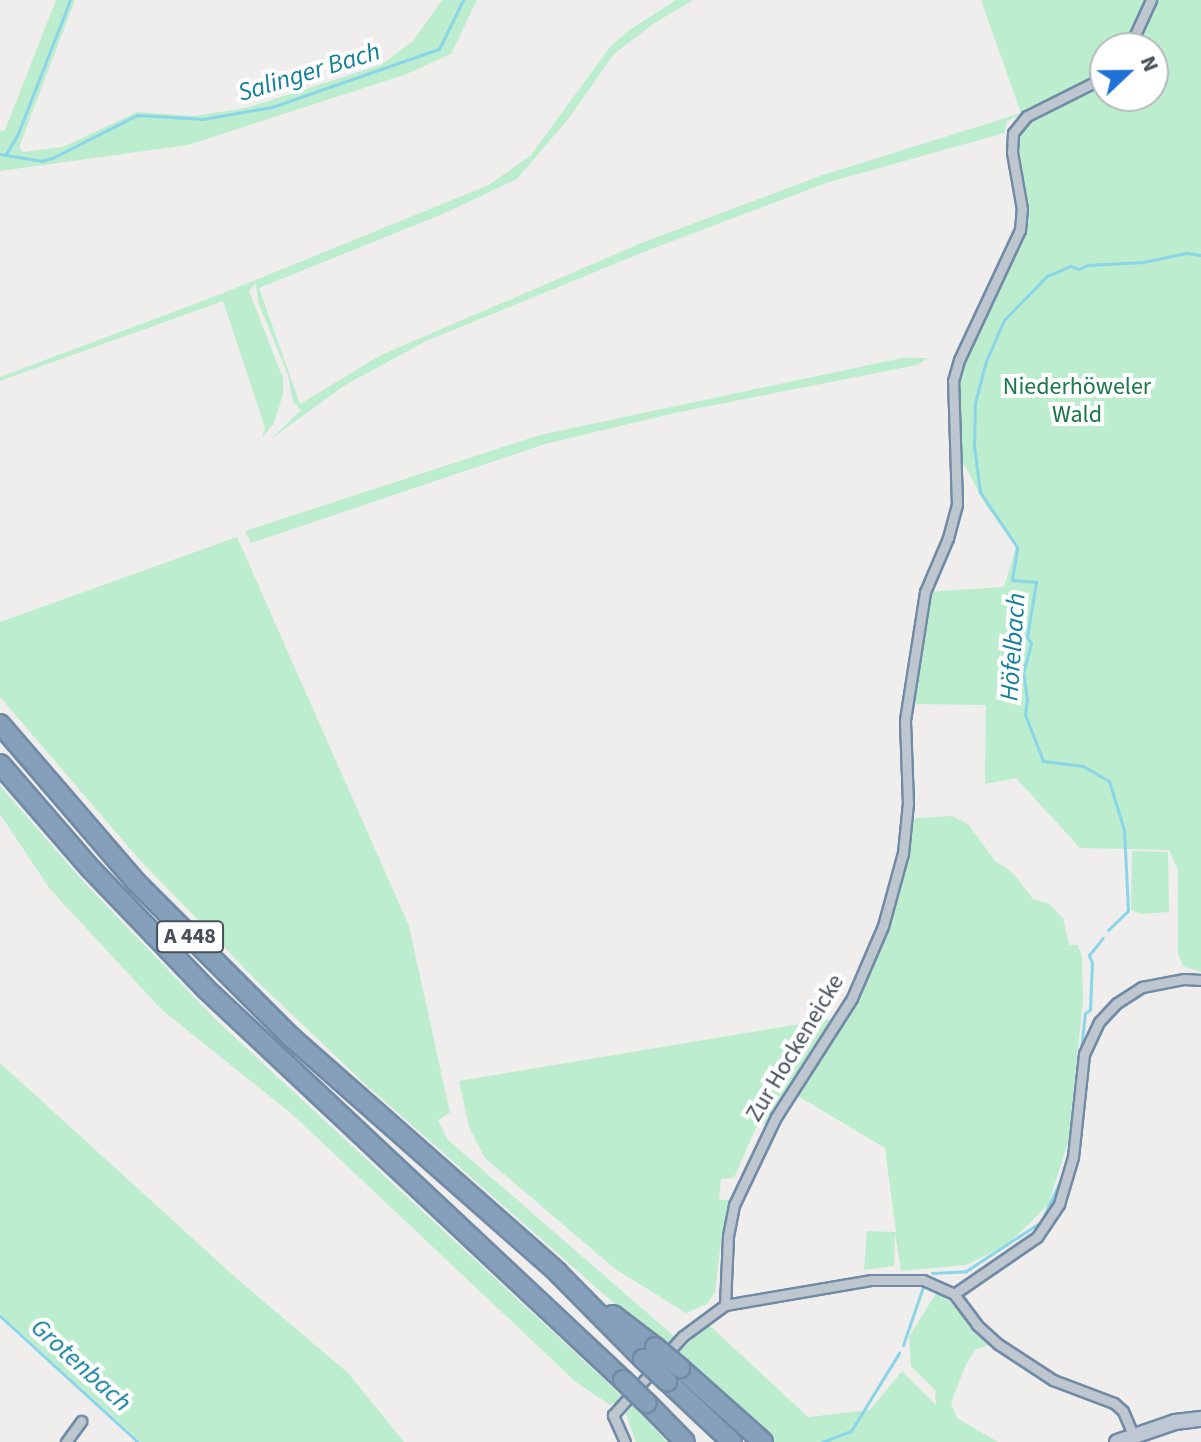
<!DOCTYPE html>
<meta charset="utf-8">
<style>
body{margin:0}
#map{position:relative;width:1201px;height:1442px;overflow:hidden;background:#f0eded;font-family:"Source Sans 3",sans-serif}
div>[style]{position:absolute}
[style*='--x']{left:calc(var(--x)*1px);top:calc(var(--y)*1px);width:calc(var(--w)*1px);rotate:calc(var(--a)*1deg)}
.green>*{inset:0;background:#bcedce}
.stream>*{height:3px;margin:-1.5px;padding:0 1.5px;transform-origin:1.5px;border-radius:1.5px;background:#8ad5e8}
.roads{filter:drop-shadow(2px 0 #718ba6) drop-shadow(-2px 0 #718ba6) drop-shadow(0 2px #718ba6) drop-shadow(0 -2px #718ba6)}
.street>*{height:9px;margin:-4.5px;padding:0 4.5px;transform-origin:4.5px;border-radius:4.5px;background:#bec7cf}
.secondary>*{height:14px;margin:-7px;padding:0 7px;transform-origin:7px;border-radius:7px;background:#bec8d4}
.highway>*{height:18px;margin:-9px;padding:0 9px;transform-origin:9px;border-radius:9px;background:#86a0bb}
.bridges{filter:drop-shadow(2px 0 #718ba6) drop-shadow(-2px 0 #718ba6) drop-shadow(0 2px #718ba6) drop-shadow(0 -2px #718ba6)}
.highway-bridge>*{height:18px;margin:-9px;padding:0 9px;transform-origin:9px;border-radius:9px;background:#86a0bb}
span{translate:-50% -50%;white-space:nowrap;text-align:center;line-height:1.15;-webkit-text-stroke:8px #fff;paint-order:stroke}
.shield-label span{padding:2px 6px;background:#fff;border:2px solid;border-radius:6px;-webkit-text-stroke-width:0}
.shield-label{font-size:22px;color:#46505a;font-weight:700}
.park-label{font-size:24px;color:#1a7848}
.street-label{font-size:24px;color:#46505a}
.water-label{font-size:26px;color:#117e9a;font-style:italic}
.north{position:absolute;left:1089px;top:32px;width:80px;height:80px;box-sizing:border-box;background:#fff;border:2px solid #b5b9bd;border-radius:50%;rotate:68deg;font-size:22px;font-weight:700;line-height:32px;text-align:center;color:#46505a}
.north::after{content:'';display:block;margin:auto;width:28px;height:36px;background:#1f71d7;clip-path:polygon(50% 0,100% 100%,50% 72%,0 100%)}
</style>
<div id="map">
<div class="green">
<div style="clip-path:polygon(56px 0,75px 0,19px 147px,23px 152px,63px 147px,137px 112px,194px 116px,246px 108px,381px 65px,413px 41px,442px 0,477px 0,451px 54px,404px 75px,188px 145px,0 171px,0 131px,5px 130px)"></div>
<div style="clip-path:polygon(676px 0,693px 0,653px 24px,614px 54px,569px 118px,517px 179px,445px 213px,259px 288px,300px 404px,381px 355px,644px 242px,823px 175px,1021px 113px,981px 0,1145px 0,1122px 48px,1105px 48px,1105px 74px,1007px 121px,1004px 133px,826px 183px,646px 251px,426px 341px,345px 385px,271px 439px,301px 410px,293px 402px,288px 375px,258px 302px,256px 283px,249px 291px,283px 378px,283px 394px,274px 423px,262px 438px,265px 428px,223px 301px,0 381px,0 377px,221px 294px,489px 185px,531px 155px,610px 47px,628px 31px)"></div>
<div style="clip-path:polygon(1156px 0,1201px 0,1201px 972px,1183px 966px,1178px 953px,1178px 870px,1169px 850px,1080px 848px,1016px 778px,985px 784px,986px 705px,912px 704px,925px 592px,1004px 587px,1016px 547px,985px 504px,956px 449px,953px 381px,1022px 219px,1027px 220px,1015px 149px,1017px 135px,1026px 122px,1040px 113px,1105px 82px,1105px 96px,1153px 96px,1153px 48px,1134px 48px)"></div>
<div style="clip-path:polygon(902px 358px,928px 358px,917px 365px,679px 412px,545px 444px,251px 543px,245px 531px,540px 435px)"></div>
<div style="clip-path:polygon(237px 537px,409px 926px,450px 1113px,438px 1120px,447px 1139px,675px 1337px,665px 1348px,365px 1084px,258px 982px,138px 858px,0 697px,0 622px)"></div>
<div style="clip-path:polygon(0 786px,82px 880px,216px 1020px,624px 1398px,610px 1405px,577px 1383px,292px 1114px,161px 1009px,50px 889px,0 814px)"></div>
<div style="clip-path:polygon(952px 816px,968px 824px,995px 861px,1011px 871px,1034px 900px,1048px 903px,1063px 918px,1069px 945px,1078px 945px,1082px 957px,1083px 1001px,1068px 1143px,1048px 1205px,1007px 1245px,966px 1265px,901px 1271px,895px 1232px,894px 1266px,864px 1270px,867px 1231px,896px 1232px,885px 1148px,798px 1096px,843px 1026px,883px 940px,899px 893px,912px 823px,916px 818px)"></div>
<div style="clip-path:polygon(1132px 851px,1168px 852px,1169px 912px,1141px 914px,1131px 910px)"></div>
<div style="clip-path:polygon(836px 1018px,766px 1124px,757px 1125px,734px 1178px,721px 1179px,719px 1200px,732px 1200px,722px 1232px,715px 1292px,707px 1304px,686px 1313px,614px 1268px,485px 1158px,469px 1127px,459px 1081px)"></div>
<div style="clip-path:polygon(0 1063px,235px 1277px,348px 1373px,404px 1442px,141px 1442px,0 1314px)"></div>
<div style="clip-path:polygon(938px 1290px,965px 1317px,973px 1332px,990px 1345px,976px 1349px,966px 1364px,951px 1403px,957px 1418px,998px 1442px,774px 1442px,678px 1353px,708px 1324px,808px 1417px,870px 1410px,902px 1371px,936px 1405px,935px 1390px,911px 1366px,909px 1337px)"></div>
<div style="clip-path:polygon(633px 1405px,667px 1442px,636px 1442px,626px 1414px)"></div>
</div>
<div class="stream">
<div style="--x:0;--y:154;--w:43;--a:9.5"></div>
<div style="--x:42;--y:161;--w:13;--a:-18"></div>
<div style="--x:54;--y:157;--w:93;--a:-26.8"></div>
<div style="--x:137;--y:115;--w:66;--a:3.5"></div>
<div style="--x:203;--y:119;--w:70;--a:-9.9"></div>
<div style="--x:272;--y:107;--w:177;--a:-19.2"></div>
<div style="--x:439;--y:49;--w:55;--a:-63.9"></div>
<div style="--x:6;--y:154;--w:21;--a:-59"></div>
<div style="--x:17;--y:136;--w:146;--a:-68.7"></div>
<div style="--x:1108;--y:930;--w:28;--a:-44"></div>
<div style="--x:1128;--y:911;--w:81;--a:-92.8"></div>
<div style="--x:1124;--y:830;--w:51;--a:-107"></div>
<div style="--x:1109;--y:781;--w:30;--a:-150"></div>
<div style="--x:1083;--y:766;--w:40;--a:-172.9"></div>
<div style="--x:1043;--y:761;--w:50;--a:-111"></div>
<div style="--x:1025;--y:714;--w:14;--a:-82"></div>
<div style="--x:1027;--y:700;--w:27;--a:-98"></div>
<div style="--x:1023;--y:673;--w:31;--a:-75"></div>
<div style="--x:1031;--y:643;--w:7;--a:-124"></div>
<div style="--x:1027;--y:637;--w:56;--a:-80.7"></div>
<div style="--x:1036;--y:582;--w:24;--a:-175"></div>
<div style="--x:1012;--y:580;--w:33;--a:-81"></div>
<div style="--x:1017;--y:547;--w:66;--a:-123.9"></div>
<div style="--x:980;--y:492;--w:46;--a:-97.4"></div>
<div style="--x:974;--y:446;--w:43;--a:-88.7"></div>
<div style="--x:975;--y:403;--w:43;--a:-75.3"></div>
<div style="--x:986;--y:361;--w:45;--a:-66.3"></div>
<div style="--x:1004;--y:320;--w:62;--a:-45.7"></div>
<div style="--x:1047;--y:276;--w:25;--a:-23"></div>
<div style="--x:1070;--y:266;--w:9;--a:18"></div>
<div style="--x:1079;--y:269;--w:10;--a:-24"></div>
<div style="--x:1088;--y:265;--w:55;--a:-3.1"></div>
<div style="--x:1143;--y:262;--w:44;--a:-11.8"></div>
<div style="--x:1186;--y:253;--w:15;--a:8"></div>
<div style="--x:1081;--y:1050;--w:37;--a:-84"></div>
<div style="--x:1085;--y:1013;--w:6;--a:-31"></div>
<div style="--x:1090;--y:1010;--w:47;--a:-87.6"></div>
<div style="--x:1092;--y:963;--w:9;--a:-111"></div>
<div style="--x:1089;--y:955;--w:22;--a:-51"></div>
<div style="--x:1074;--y:1110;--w:36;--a:-85"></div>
<div style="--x:932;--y:1273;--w:34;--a:-3"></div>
<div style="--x:966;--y:1271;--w:90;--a:-33.2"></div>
<div style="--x:1041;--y:1222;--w:52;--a:-64.9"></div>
<div style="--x:1063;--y:1175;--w:31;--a:-77"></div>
<div style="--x:0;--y:1316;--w:187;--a:42.4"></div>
<div style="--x:903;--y:1345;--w:61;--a:-71"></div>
<div style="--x:822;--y:1442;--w:31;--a:-21"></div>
<div style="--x:851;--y:1431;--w:92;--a:-58.4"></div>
</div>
<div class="roads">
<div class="street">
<div style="--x:1129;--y:48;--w:53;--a:-65.4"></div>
<div style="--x:954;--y:1294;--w:101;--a:-34.5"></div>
<div style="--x:1037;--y:1237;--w:40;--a:-56"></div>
<div style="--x:1059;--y:1204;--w:49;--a:-73.4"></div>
<div style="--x:1073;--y:1157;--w:104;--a:-83.9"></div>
<div style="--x:1084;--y:1054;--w:35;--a:-65"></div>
<div style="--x:1099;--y:1022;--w:26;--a:-47"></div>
<div style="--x:1117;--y:1003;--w:30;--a:-33"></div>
<div style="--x:1142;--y:987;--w:43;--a:-10.8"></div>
<div style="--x:1184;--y:979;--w:17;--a:3"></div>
<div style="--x:725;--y:1305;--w:69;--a:-87.5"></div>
<div style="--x:728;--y:1236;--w:32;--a:-79"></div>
<div style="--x:734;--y:1205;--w:98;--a:-64.5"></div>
<div style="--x:776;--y:1117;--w:141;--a:-57.4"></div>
<div style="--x:852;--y:998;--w:78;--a:-66.7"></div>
<div style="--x:883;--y:926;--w:76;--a:-74.7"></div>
<div style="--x:903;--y:853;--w:50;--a:-84.3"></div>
<div style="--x:908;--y:803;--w:83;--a:-92.1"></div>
<div style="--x:905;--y:720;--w:130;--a:-81.1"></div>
<div style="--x:925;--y:592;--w:59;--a:-66.9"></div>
<div style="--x:948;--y:538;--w:34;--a:-75"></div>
<div style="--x:957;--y:505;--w:124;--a:-91.8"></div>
<div style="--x:953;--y:381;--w:22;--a:-74"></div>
<div style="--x:959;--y:360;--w:144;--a:-64.9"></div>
<div style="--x:1020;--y:230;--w:21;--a:-85"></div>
<div style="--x:1022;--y:209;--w:58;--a:-100"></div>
<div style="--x:1012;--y:152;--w:19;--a:-87"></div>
<div style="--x:1013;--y:133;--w:22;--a:-51"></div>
<div style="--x:1027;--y:116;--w:87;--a:-26.6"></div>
<div style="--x:664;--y:1357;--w:28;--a:-48"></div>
<div style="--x:683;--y:1336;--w:52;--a:-36.4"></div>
<div style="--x:725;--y:1305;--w:149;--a:-9.7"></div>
<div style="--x:872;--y:1280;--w:51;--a:0"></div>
<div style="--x:923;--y:1280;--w:34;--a:24"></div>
<div style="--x:954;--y:1294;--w:39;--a:53"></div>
<div style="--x:977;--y:1325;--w:28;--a:42"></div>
<div style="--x:998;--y:1344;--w:66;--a:33.2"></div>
<div style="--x:1053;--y:1380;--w:65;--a:20.7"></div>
<div style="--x:1114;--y:1403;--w:12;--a:42"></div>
<div style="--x:1123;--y:1411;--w:26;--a:67"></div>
<div style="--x:66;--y:1442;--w:26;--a:-54"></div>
<div style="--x:625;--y:1442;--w:30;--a:-114"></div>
<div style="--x:613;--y:1415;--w:63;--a:-48.2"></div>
</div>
<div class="secondary">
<div style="--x:1117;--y:1442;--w:61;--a:-19"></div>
<div style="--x:1175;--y:1422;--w:26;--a:-7"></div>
</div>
<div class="highway">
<div style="--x:0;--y:724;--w:208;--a:49.3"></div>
<div style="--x:136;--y:882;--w:221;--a:45"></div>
<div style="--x:292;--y:1038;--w:354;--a:41.4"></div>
<div style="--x:557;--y:1272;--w:122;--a:45.3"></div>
<div style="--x:0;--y:764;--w:139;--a:49.1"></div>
<div style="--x:91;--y:869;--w:166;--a:46.2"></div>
<div style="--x:206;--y:989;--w:572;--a:43.16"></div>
<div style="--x:613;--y:1315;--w:53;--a:37.3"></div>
<div style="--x:680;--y:1368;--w:111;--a:41.7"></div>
<div style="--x:667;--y:1381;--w:89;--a:43.2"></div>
<div style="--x:647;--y:1403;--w:54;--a:45.7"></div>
</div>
</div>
<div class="bridges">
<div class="highway-bridge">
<div style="--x:655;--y:1347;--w:33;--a:40"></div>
<div style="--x:643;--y:1359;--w:33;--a:43"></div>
<div style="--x:623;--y:1380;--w:33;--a:44"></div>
</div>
</div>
<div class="shield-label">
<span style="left:190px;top:937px">A 448</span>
</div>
<div class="park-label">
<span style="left:1077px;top:401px">Niederhöweler<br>Wald</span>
</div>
<div class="street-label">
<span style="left:795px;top:1048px;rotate:-59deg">Zur Hockeneicke</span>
</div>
<div class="water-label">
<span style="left:309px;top:72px;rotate:-17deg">Salinger Bach</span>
<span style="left:1013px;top:647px;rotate:-86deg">Höfelbach</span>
<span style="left:81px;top:1365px;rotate:42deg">Grotenbach</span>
</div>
<div class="north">N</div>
</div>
